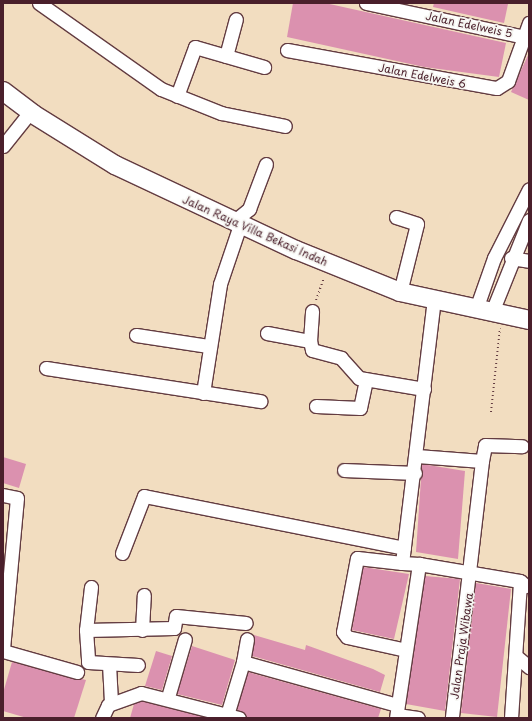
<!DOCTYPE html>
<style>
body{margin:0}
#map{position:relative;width:532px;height:721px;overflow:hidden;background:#f2ddc0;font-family:"Playpen Sans",sans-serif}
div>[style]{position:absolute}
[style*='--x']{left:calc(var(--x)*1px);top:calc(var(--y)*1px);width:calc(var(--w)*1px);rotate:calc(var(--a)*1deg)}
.building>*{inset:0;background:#db91af}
.path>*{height:2px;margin-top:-1px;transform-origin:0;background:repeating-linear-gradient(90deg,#633c41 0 1px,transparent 0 4px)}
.roads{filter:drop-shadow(1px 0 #633c41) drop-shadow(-1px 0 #633c41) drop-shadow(0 1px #633c41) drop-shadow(0 -1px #633c41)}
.street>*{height:13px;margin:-6.5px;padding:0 6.5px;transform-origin:6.5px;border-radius:6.5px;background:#fff}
.secondary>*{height:18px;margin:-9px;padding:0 9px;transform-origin:9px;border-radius:9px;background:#fff}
span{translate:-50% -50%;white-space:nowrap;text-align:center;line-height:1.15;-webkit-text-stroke:3.5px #f6f6f2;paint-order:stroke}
.street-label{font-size:11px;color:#4a1f2b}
.frame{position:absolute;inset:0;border:4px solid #4a1f2b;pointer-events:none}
</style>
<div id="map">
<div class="building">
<div style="clip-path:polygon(293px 3px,325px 3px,506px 43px,499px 77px,424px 67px,287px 37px)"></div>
<div style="clip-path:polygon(434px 3px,502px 3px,508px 4px,504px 23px,433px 7px)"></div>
<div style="clip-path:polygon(529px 53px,529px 100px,511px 92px)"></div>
<div style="clip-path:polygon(3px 457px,26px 464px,19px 488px,3px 483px)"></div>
<div style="clip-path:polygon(422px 464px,465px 471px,458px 559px,416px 552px)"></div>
<div style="clip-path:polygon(363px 567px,409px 574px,394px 639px,352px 630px)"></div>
<div style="clip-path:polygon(425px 576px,460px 579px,445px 711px,406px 704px)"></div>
<div style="clip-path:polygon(476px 583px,511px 589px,497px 717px,461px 713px)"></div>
<div style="clip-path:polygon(254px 635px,305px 650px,306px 645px,373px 669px,385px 675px,380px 692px,252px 656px)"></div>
<div style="clip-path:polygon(192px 646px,235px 660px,222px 705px,177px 694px)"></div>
<div style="clip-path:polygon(156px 651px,172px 656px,162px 690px,145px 686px)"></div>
<div style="clip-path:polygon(12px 662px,86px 680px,74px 718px,27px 718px,3px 711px,3px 693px)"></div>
<div style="clip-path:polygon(248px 672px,381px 709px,378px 718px,247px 718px,237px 709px)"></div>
<div style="clip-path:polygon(141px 701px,207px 718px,130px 718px,134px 704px)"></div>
</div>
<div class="path">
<div style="--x:316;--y:300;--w:23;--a:-70"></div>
<div style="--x:491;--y:412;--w:84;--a:-83.9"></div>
</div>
<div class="roads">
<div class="street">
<div style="--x:39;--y:3;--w:149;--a:35.2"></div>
<div style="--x:161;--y:89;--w:65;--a:21.8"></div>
<div style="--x:221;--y:113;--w:65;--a:11.5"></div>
<div style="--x:366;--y:3;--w:163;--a:12.1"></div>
<div style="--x:287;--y:50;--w:213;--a:10.3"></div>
<div style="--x:497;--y:88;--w:13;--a:-32"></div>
<div style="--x:508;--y:81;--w:62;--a:-70.1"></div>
<div style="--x:226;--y:56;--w:38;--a:-75"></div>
<div style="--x:177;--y:96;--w:52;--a:-69.8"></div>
<div style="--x:195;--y:47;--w:72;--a:16.2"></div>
<div style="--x:3;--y:146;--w:43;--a:-51.5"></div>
<div style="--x:396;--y:217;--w:22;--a:18"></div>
<div style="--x:417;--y:224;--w:70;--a:104"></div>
<div style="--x:233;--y:222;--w:21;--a:-39"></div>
<div style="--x:249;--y:209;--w:48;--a:-69.3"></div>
<div style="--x:511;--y:258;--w:18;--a:9"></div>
<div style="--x:476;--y:309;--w:54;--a:-70.6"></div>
<div style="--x:494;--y:258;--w:77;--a:-63.1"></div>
<div style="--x:492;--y:312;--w:99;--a:-68.1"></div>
<div style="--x:267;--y:333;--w:44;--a:10.5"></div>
<div style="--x:310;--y:341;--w:9;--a:77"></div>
<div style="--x:312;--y:350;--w:30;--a:15"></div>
<div style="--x:341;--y:358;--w:27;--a:48"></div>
<div style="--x:359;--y:378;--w:66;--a:9.6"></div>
<div style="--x:136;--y:335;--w:73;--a:8.7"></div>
<div style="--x:310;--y:341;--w:30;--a:-86"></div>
<div style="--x:46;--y:368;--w:217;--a:8.8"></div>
<div style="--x:203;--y:393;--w:110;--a:-81.1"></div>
<div style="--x:220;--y:284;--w:62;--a:-71.3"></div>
<div style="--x:316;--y:406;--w:44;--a:2.6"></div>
<div style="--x:360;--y:408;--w:29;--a:-78"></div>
<div style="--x:417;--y:456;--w:65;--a:4.4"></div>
<div style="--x:482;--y:461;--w:259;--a:96.7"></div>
<div style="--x:482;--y:461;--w:16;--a:-79"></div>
<div style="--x:485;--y:445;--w:37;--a:2"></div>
<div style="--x:344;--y:470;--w:71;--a:2.4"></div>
<div style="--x:3;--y:495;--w:14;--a:12"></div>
<div style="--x:17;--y:498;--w:152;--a:95.3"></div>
<div style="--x:122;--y:553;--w:61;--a:-68.9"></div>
<div style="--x:144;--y:496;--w:265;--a:11.3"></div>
<div style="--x:402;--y:563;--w:45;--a:-173.7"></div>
<div style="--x:357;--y:558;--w:75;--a:100.7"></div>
<div style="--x:343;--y:632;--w:6;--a:51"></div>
<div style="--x:347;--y:637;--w:60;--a:12.4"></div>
<div style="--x:419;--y:564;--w:102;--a:9.6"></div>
<div style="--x:520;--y:581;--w:8;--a:40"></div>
<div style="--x:91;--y:587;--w:43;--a:96.6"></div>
<div style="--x:86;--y:630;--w:32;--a:86"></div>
<div style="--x:88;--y:662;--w:50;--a:3.4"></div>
<div style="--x:86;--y:630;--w:88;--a:-1.3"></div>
<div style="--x:174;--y:628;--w:12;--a:-81"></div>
<div style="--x:176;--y:616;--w:70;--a:5.7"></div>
<div style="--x:142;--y:630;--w:35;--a:-87"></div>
<div style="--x:3;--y:651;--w:77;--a:15.8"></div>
<div style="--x:517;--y:657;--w:16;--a:40"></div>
<div style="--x:243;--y:662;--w:23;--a:-80"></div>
<div style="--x:109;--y:664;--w:39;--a:87"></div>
<div style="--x:168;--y:697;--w:60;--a:-73.7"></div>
<div style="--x:227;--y:715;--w:55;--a:-73.2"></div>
<div style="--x:243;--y:662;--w:160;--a:15.6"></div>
<div style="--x:397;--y:715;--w:21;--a:8"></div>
<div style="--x:102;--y:718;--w:14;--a:-65"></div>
<div style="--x:108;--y:705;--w:35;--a:-20"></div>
<div style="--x:141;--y:693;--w:101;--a:14.3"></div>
<div style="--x:396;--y:718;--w:156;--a:-81.5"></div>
<div style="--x:419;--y:564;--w:17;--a:-177"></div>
<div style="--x:402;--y:563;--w:265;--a:-83.1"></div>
<div style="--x:511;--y:718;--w:137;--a:-86.2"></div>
</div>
<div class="secondary">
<div style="--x:3;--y:91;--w:38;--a:37"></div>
<div style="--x:33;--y:114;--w:97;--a:31.9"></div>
<div style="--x:115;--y:165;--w:200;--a:25.2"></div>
<div style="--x:296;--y:250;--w:112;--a:22"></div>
<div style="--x:400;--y:292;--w:132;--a:12.2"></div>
</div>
</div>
<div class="street-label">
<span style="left:469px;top:25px;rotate:12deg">Jalan Edelweis 5</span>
<span style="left:422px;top:76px;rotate:11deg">Jalan Edelweis 6</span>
<span style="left:255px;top:231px;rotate:24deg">Jalan Raya Villa Bekasi Indah</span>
<span style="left:462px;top:646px;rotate:-82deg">Jalan Praja Wibawa</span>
</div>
<div class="frame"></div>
</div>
